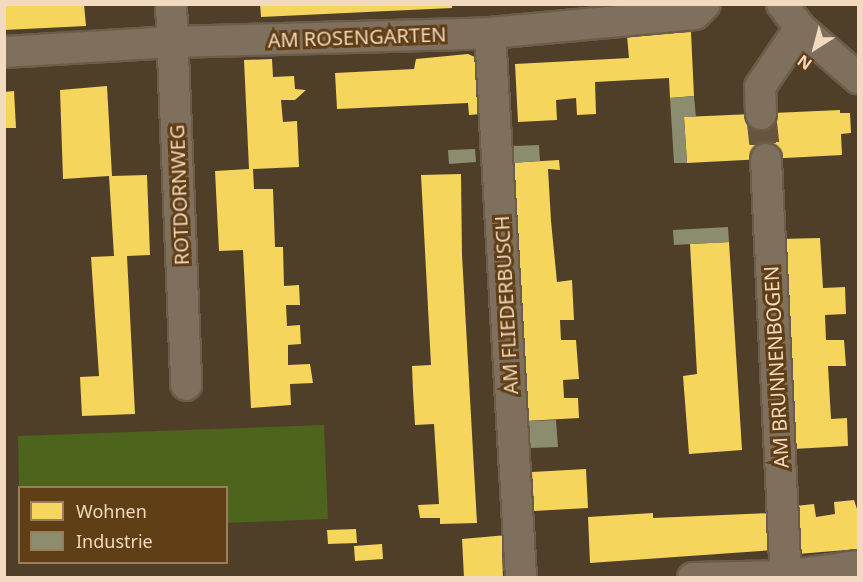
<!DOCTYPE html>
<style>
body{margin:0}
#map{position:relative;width:863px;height:582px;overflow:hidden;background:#4f3e28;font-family:"Noto Sans",sans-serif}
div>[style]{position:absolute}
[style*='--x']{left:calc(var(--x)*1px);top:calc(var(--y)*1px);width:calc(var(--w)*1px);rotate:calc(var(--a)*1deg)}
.green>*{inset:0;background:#4c641b}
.homes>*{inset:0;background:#f6d55c}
.industry>*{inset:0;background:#8c8c6e}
.minor-tunnel>*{height:30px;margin-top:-15px;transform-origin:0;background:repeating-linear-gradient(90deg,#67553f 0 30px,transparent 0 45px)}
.roads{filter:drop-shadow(2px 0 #6b5d4a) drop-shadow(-2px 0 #6b5d4a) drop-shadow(0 2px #6b5d4a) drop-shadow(0 -2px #6b5d4a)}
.minor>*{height:30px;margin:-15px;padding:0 15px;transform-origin:15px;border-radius:15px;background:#7f705e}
span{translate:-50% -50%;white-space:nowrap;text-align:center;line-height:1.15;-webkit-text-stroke:6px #603f17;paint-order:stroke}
.street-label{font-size:20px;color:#f2d9bf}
.frame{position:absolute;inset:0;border:6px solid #f2d9bf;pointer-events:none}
.legend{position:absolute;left:18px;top:486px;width:210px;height:78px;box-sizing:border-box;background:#603f17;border:2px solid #9a7d5a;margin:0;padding:8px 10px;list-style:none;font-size:18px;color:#f2d9bf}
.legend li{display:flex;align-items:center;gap:12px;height:30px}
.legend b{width:30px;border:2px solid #9a7d5a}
.north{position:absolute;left:785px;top:18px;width:60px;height:60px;-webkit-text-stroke:4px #603f17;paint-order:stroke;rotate:216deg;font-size:16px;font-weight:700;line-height:24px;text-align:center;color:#f2d9bf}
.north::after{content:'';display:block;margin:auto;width:21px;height:27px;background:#f2d9bf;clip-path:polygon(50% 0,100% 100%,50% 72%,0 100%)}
</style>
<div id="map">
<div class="green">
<div style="clip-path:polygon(324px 425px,328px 519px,227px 523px,226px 488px,20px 488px,19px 492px,18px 436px)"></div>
</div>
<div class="homes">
<div style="clip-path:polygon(4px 4px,84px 4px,86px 26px,4px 30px)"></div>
<div style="clip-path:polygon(260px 4px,452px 4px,452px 8px,261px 17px)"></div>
<div style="clip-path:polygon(691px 32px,694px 96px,670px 98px,669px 78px,595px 82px,596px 114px,577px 115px,576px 98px,556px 100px,557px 120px,518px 122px,515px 64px,629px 58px,627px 36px)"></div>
<div style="clip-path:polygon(468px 54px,477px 58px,481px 114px,469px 115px,468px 103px,337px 109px,335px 73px,414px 69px,416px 59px)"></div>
<div style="clip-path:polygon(272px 59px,273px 77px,294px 76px,295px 89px,306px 90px,295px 100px,281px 100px,283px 122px,297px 121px,299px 167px,253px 169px,254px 189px,273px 189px,275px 247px,283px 247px,284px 286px,299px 285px,300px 305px,286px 305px,287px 326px,300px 325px,301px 344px,288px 345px,288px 365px,310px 364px,313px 383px,290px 384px,291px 405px,251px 408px,243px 250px,219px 251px,215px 171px,249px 169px,244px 60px)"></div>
<div style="clip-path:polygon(107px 86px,112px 176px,147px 175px,150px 255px,127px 256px,135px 414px,82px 416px,80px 377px,99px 376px,91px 257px,114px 256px,109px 176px,63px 179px,60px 90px)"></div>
<div style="clip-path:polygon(14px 91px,16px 128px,4px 128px,4px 92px)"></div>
<div style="clip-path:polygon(840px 110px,840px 113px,850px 113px,851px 133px,841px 134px,842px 155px,687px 163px,684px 117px)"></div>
<div style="clip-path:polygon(559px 160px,560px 170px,548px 169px,551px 221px,557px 282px,572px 280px,574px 320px,560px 320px,561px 340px,576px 340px,579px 379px,563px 380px,564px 398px,578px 398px,579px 418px,525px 421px,508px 163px)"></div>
<div style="clip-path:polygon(461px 174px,462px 255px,477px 523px,440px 524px,440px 518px,420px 518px,418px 505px,439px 504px,434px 424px,415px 425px,413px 391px,412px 366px,431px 365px,421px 175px)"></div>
<div style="clip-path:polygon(820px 238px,823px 288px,845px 287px,846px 314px,825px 315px,826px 340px,844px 340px,846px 366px,828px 366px,831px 419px,847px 418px,848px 446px,793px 449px,780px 239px)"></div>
<div style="clip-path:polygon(729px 242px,742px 450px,689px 454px,683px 376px,697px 374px,690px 244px)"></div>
<div style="clip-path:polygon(586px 469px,588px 508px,534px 511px,532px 472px)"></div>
<div style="clip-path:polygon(854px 500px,858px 512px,858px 549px,798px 554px,795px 506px,814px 504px,816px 517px,835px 514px,834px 502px)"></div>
<div style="clip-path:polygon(653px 513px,653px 518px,772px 513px,774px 550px,590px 563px,588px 517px)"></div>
<div style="clip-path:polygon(356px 529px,357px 543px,328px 544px,327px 530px)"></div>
<div style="clip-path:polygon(507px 535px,508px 552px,502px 552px,503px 578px,464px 578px,462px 539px)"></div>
<div style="clip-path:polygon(382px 544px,383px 559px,355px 561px,354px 546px)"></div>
</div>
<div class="industry">
<div style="clip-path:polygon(694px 96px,696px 117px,684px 117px,687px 163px,674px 163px,670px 98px)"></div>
<div style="clip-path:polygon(539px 145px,540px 161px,513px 163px,513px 146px)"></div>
<div style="clip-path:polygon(475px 149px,476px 162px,449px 164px,448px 150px)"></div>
<div style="clip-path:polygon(728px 227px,729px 242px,674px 245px,673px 230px)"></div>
<div style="clip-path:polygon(556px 420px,558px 447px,530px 448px,529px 421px)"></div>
</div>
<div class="minor-tunnel">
<div style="--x:761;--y:114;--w:45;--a:83.7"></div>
</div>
<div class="roads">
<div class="minor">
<div style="--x:171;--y:4;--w:381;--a:87.7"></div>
<div style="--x:782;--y:4;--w:30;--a:53"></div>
<div style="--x:800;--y:28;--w:77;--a:40.8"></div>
<div style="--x:490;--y:33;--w:546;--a:86.74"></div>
<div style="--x:4;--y:52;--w:169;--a:-3.4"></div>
<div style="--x:173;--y:42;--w:317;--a:-1.6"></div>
<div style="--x:490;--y:33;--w:206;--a:-5.3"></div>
<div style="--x:695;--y:14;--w:14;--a:-45"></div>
<div style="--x:761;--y:114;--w:27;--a:-92"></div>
<div style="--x:760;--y:87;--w:71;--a:-55.9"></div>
<div style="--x:766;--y:159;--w:417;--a:87.3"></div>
<div style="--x:693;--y:578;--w:93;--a:-1.2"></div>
<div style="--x:786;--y:576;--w:73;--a:-7.9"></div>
</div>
</div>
<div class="street-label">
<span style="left:357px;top:37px;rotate:-2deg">AM ROSENGARTEN</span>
<span style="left:179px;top:195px;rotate:-92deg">ROTDORNWEG</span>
<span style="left:506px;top:305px;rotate:-93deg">AM FLIEDERBUSCH</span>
<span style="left:776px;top:367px;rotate:-93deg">AM BRUNNENBOGEN</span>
</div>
<div class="frame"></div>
<ul class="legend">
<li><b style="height:16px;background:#f6d55c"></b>Wohnen</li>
<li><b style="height:16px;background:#8c8c6e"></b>Industrie</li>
</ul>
<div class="north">N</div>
</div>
